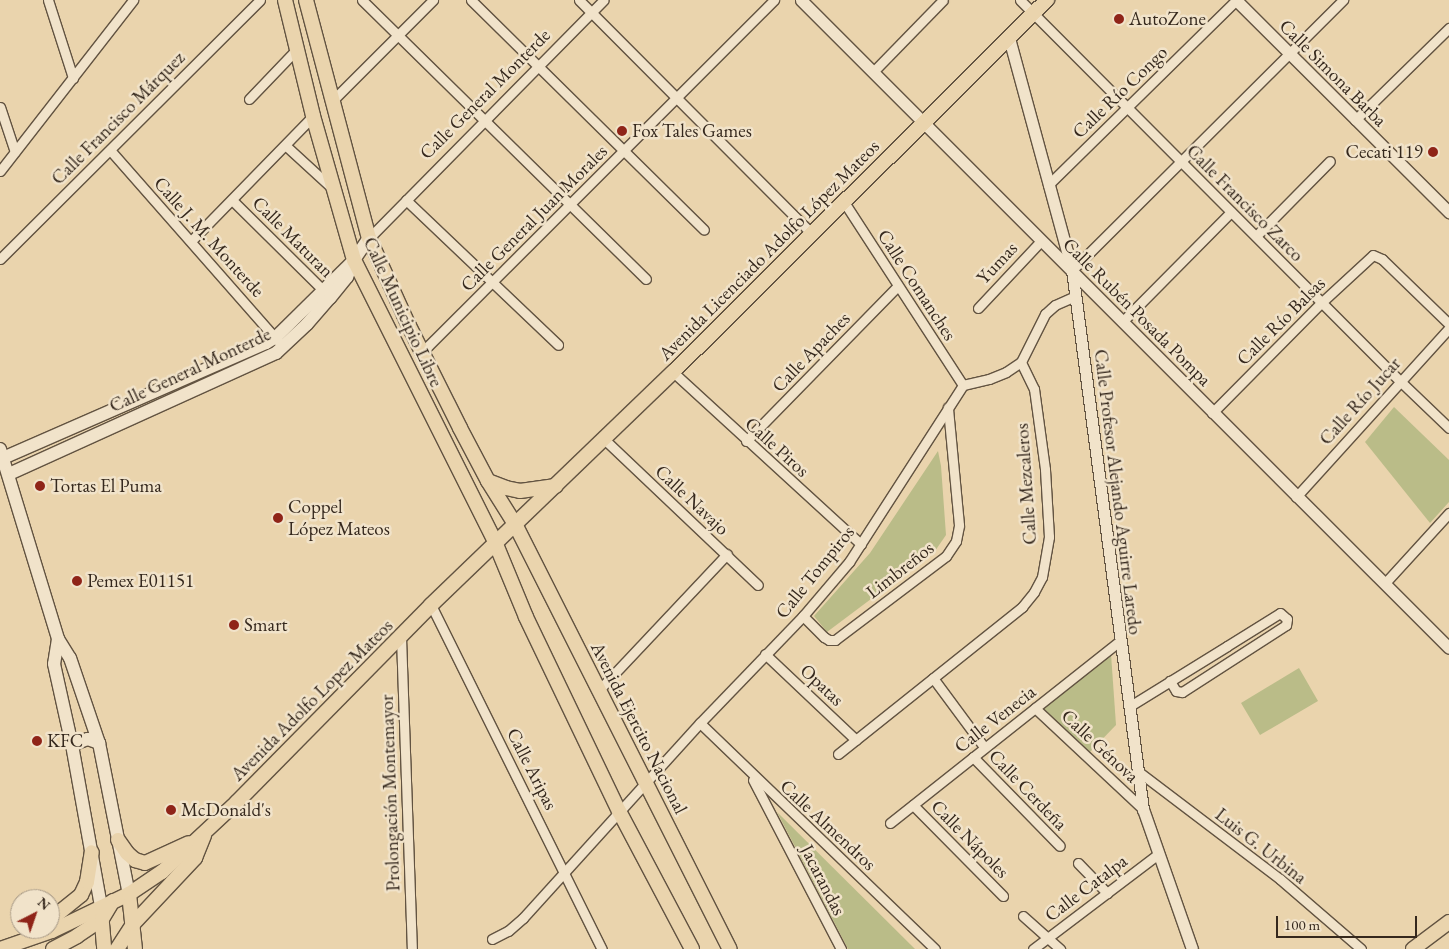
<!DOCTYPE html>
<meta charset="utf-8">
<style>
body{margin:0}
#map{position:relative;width:1449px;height:949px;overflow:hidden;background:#ead4ad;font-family:"EB Garamond",serif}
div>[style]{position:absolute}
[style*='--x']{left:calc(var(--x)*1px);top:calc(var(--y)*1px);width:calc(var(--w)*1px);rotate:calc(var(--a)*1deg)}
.green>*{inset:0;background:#babc88}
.roads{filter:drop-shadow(1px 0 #625341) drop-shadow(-1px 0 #625341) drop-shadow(0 1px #625341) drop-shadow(0 -1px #625341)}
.minor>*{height:9px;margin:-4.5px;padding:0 4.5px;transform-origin:4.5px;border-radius:4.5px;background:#f1e3ca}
.tertiary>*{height:11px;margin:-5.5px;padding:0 5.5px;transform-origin:5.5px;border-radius:5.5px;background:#f1e3ca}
.secondary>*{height:12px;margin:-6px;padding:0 6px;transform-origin:6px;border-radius:6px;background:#f1e3ca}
.primary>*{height:14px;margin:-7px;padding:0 7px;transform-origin:7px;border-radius:7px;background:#ead4ad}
.dots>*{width:14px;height:14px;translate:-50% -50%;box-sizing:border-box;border:2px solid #f1e3ca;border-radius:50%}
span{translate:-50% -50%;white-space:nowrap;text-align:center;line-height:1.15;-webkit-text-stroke:5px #f1e3ca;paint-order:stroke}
.poi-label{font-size:19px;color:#35281d}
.left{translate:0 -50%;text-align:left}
.right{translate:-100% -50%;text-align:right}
.street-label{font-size:19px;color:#35281d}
.north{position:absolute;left:10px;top:889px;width:50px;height:50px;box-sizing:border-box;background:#f1e3ca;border:1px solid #a69885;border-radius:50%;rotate:41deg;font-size:14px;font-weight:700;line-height:20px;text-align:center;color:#35281d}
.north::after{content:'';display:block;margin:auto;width:18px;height:22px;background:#8f2418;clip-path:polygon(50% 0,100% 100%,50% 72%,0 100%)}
.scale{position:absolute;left:1276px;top:916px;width:141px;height:22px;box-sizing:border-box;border:2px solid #35281d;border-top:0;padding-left:6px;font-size:15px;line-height:18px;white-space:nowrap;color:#35281d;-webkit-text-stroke:4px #f1e3ca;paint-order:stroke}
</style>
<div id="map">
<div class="green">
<div style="clip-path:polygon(1394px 407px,1449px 460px,1449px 502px,1430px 523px,1365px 442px)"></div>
<div style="clip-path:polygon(938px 451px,941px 466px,946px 535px,935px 551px,827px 632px,814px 616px,870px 553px)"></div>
<div style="clip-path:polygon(1111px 654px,1116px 725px,1090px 752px,1042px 708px)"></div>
<div style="clip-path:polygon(1299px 668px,1318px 701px,1260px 735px,1241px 703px)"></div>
<div style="clip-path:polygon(777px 812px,915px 949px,848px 949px)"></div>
</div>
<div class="roads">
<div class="minor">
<div style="--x:48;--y:0;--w:82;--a:72.2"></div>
<div style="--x:362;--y:0;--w:398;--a:44.5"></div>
<div style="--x:471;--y:0;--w:327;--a:44.6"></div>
<div style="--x:579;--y:0;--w:330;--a:45.1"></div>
<div style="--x:1020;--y:0;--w:538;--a:45.08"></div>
<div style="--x:1400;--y:381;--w:68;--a:43.8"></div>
<div style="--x:873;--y:72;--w:100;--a:-45.8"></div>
<div style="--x:249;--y:99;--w:69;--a:-46.2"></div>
<div style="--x:332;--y:101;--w:143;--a:-45"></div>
<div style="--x:0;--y:107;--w:47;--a:71.6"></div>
<div style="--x:1355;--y:120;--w:132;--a:-44.4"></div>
<div style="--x:285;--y:145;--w:64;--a:42.5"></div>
<div style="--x:110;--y:150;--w:254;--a:48.7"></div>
<div style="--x:0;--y:171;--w:217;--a:-52.1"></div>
<div style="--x:1048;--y:185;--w:264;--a:-44.5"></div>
<div style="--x:232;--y:200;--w:132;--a:44.7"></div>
<div style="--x:406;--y:200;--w:210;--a:43.6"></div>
<div style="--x:844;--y:202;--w:218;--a:57"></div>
<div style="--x:1256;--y:236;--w:105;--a:-45.4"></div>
<div style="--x:369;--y:238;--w:334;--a:-45.4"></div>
<div style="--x:191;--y:241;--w:175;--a:-45.7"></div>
<div style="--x:0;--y:259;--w:367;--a:-44.9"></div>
<div style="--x:1072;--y:270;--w:383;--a:-44.9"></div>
<div style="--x:978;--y:308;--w:92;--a:-46.8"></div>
<div style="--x:1122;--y:322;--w:155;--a:-45.3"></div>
<div style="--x:422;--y:352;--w:498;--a:-45"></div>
<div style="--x:673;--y:372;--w:255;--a:42.5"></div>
<div style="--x:1212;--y:413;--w:156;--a:-45.3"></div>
<div style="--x:1322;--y:302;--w:69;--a:-42.7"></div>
<div style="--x:1373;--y:255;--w:10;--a:24"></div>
<div style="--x:1382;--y:259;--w:93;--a:44.1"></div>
<div style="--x:604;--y:439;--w:212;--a:43.5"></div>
<div style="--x:746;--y:441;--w:217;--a:-45.6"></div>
<div style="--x:1296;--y:497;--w:228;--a:-47.8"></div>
<div style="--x:1385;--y:583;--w:95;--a:-47.6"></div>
<div style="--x:431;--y:605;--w:384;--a:63.6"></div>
<div style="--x:803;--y:616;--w:30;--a:45"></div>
<div style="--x:824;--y:637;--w:6;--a:31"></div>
<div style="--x:829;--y:640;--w:6;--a:0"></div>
<div style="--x:835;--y:640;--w:139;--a:-37.1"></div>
<div style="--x:946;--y:556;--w:18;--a:-56"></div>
<div style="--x:956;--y:541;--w:16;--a:-79"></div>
<div style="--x:959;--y:525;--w:118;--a:-95.4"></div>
<div style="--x:401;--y:637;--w:312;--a:88"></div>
<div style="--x:765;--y:654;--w:125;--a:43.4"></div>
<div style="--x:933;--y:678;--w:86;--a:53.5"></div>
<div style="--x:598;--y:691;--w:188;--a:-46.7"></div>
<div style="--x:1130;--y:706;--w:114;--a:-31.7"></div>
<div style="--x:1227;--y:646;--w:62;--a:-31.9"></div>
<div style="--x:1280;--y:613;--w:9;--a:41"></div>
<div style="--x:1287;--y:619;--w:6;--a:99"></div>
<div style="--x:1286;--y:625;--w:124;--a:147.2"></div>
<div style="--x:1182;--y:692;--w:6;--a:-171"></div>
<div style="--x:1176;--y:691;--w:12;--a:-121"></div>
<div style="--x:1035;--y:708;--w:148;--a:43.1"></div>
<div style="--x:700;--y:723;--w:326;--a:43.9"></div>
<div style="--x:838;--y:754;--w:236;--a:-38.6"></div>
<div style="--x:1022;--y:607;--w:19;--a:-51"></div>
<div style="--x:1034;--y:592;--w:17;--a:-62"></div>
<div style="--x:1042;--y:577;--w:41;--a:-80.1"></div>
<div style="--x:1049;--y:537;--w:68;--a:-93.4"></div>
<div style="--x:1045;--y:469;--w:81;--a:-97.8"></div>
<div style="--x:1034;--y:389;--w:30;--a:-116"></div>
<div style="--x:973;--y:757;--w:124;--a:45.7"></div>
<div style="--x:1139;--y:772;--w:177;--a:37.2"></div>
<div style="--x:1280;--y:879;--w:107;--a:40.8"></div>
<div style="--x:753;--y:780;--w:191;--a:62.5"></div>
<div style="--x:913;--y:805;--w:128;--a:45.3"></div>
<div style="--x:890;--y:823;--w:293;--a:-38.4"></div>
<div style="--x:1078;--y:863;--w:42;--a:46"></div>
<div style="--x:1023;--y:916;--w:50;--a:41.7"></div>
<div style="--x:492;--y:939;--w:18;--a:-27"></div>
<div style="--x:508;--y:931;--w:20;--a:-41"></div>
<div style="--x:523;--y:918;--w:263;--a:-47.8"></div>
<div style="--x:700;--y:723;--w:149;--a:-46.1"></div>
<div style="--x:803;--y:616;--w:71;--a:-49.6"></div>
<div style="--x:849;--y:562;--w:211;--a:-57.2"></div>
<div style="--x:963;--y:385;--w:27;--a:-13"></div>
<div style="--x:989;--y:379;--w:18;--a:-22"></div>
<div style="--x:1006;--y:372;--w:18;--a:-34"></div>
<div style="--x:1021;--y:362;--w:54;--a:-63.4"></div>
<div style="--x:1045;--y:314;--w:13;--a:-42"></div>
<div style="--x:1055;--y:305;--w:22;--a:-24"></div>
<div style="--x:1033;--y:949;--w:157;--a:-37.2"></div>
</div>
<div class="tertiary">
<div style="--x:801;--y:0;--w:916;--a:45"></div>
<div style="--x:1236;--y:0;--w:301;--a:44.9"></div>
<div style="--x:1009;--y:38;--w:240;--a:74.8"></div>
<div style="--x:1072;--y:270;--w:544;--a:82.5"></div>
<div style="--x:1143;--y:809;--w:148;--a:70.7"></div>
</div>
<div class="secondary">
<div style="--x:0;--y:449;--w:199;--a:73"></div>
<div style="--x:58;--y:639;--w:22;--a:58"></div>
<div style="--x:70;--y:658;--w:90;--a:71.2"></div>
<div style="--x:99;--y:743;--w:154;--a:78.8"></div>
<div style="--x:3;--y:458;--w:287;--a:-23.6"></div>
<div style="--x:266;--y:343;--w:12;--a:-31"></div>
<div style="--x:276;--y:337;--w:107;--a:-44.6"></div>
<div style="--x:9;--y:474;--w:293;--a:-24.4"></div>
<div style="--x:276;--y:353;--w:42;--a:-43.1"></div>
<div style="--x:307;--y:324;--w:35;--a:-49"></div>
<div style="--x:330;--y:298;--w:27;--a:-51"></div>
<div style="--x:347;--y:277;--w:18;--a:-68"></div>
<div style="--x:354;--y:260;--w:27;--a:-56"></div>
<div style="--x:58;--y:639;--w:25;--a:99"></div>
<div style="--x:54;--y:664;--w:83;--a:77.5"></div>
<div style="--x:72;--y:745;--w:164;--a:79.8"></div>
<div style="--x:72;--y:745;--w:17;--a:-21"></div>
<div style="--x:88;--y:739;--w:12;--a:20"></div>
</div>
<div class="primary">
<div style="--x:285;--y:0;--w:119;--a:76.4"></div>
<div style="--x:313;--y:116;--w:150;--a:74.1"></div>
<div style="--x:354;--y:260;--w:315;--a:63.4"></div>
<div style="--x:495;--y:542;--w:81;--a:67.5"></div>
<div style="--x:526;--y:617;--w:215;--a:64.4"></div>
<div style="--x:619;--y:811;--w:156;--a:62.1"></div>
<div style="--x:306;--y:0;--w:246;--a:75.2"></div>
<div style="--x:369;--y:238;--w:97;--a:65.6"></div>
<div style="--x:409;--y:326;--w:114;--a:63.4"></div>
<div style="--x:460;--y:428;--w:60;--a:62.2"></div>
<div style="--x:488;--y:481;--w:51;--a:57.9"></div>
<div style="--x:515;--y:524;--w:476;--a:63.2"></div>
<div style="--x:488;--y:481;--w:19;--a:21"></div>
<div style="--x:506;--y:488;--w:14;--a:12"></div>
<div style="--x:520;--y:491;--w:36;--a:-8"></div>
<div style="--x:118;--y:840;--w:16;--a:55"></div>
<div style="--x:127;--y:853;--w:11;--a:41"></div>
<div style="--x:135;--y:860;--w:10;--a:17"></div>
<div style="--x:145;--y:863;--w:48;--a:-24.4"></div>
<div style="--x:129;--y:894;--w:55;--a:83.8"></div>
<div style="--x:101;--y:912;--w:37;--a:85"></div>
<div style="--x:50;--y:920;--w:40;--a:-39"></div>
<div style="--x:81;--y:895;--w:14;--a:-65"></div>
<div style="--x:87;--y:882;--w:30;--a:-81"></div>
<div style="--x:0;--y:949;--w:55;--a:-19.1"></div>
<div style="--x:52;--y:931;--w:85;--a:-25.7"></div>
<div style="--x:129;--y:894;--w:40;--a:-34"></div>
<div style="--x:162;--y:872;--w:103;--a:-43"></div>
<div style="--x:237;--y:802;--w:276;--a:-45.4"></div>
<div style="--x:431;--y:605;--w:336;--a:-43.9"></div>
<div style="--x:673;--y:372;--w:528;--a:-44.85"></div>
<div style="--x:53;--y:949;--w:27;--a:-28"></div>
<div style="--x:77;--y:936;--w:30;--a:-34"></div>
<div style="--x:102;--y:919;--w:21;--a:-59"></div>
<div style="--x:117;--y:949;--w:30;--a:-57"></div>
<div style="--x:133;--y:924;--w:91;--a:-46.8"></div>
<div style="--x:195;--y:858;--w:24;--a:-68"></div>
<div style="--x:1413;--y:949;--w:45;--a:-36.9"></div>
</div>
</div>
<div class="dots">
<div style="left:1119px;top:19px;background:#8f2418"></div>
<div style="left:622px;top:131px;background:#8f2418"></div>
<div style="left:1433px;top:152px;background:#8f2418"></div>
<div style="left:40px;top:486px;background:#8f2418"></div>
<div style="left:278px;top:518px;background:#8f2418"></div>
<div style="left:77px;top:581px;background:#8f2418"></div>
<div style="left:234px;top:625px;background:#8f2418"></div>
<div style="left:37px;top:741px;background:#8f2418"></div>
<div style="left:171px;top:810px;background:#8f2418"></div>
</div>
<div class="poi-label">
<span class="left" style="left:1129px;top:19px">AutoZone</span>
<span class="left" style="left:632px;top:131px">Fox Tales Games</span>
<span class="right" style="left:1423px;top:152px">Cecati 119</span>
<span class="left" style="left:50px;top:486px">Tortas El Puma</span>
<span class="left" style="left:288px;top:518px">Coppel<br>López Mateos</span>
<span class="left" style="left:87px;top:581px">Pemex E01151</span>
<span class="left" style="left:244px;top:625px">Smart</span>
<span class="left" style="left:47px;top:741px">KFC</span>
<span class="left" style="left:181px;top:810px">McDonald's</span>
</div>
<div class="street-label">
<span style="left:1333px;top:73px;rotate:45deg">Calle Simona Barba</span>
<span style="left:1120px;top:92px;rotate:-44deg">Calle Río Congo</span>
<span style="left:485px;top:94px;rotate:-45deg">Calle General Monterde</span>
<span style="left:118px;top:118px;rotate:-45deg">Calle Francisco Márquez</span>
<span style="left:1245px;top:203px;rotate:45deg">Calle Francisco Zarco</span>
<span style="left:534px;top:218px;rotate:-45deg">Calle General Juan Morales</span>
<span style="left:209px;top:237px;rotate:48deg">Calle J. M. Monterde</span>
<span style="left:293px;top:237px;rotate:45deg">Calle Maturan</span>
<span style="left:769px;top:250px;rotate:-45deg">Avenida Licenciado Adolfo López Mateos</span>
<span style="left:997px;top:263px;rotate:-47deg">Yumas</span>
<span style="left:917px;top:285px;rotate:57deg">Calle Comanches</span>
<span style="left:403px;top:312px;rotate:65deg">Calle Municipio Libre</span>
<span style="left:1137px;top:312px;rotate:45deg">Calle Rubén Posada Pompa</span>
<span style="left:1281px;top:321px;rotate:-45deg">Calle Río Balsas</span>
<span style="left:811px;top:352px;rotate:-46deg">Calle Apaches</span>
<span style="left:190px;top:370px;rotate:-25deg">Calle General Monterde</span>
<span style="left:1360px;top:401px;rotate:-48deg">Calle Río Jucar</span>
<span style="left:777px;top:447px;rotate:42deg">Calle Piros</span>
<span style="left:1026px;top:484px;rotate:-94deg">Calle Mezcaleros</span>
<span style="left:1118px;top:492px;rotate:83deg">Calle Profesor Alejando Aguirre Laredo</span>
<span style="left:692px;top:500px;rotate:43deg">Calle Navajo</span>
<span style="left:900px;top:570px;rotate:-38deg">Limbreños</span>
<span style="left:815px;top:572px;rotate:-51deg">Calle Tompiros</span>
<span style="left:822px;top:685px;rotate:43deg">Opatas</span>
<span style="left:312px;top:700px;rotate:-45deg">Avenida Adolfo Lopez Mateos</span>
<span style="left:995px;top:719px;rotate:-38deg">Calle Venecia</span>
<span style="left:639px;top:728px;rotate:63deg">Avenida Ejercito Nacional</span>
<span style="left:1100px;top:746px;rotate:43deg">Calle Génova</span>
<span style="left:532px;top:769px;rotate:63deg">Calle Aripas</span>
<span style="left:1028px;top:790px;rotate:46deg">Calle Cerdeña</span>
<span style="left:390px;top:793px;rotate:-92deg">Prolongación Montemayor</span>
<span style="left:828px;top:825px;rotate:43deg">Calle Almendros</span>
<span style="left:970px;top:839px;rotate:45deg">Calle Nápoles</span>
<span style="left:1261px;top:846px;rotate:38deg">Luis G. Urbina</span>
<span style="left:823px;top:880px;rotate:63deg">Jacarandas</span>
<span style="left:1086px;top:888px;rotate:-37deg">Calle Catalpa</span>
</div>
<div class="north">N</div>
<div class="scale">100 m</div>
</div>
